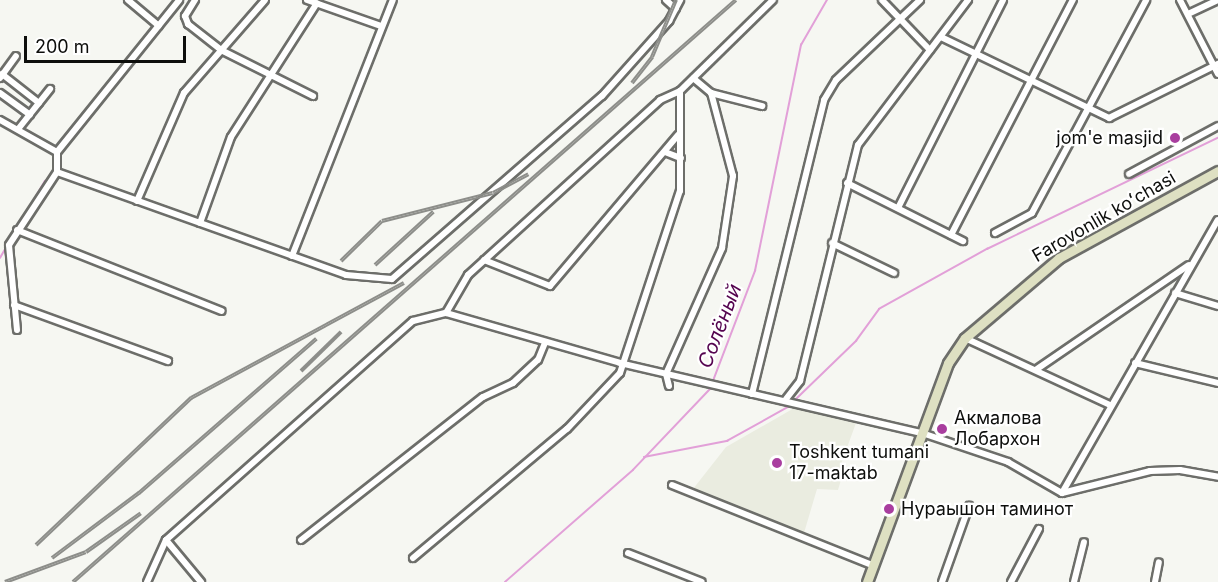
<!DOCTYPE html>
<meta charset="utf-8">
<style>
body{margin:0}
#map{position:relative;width:1218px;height:582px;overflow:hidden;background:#f6f7f2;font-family:Inter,sans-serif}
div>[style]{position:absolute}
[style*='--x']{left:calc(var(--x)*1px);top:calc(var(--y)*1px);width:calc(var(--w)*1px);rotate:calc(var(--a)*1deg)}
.built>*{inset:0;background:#eaece0}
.stream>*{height:1.5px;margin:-0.75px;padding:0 0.75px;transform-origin:0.75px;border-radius:0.75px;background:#e2a0d8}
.roads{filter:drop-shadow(2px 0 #6d6e6a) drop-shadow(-2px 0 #6d6e6a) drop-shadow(0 2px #6d6e6a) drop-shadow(0 -2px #6d6e6a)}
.street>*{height:6px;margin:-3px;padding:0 3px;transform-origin:3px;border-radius:3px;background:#fff}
.secondary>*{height:9px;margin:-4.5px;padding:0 4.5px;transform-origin:4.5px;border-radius:4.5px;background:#dee0c2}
.rail>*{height:4px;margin-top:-2px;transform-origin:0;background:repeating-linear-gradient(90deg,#fff 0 4.5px,#8d8e8a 0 9px);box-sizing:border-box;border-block:2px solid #8d8e8a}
.dots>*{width:16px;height:16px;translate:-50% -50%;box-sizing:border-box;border:3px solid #fff;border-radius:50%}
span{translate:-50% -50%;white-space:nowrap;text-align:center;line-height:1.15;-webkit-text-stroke:4.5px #fff;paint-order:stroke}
.poi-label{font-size:18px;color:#0d0e0c}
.right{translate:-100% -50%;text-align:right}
.left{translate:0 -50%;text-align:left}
.street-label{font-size:18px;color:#0d0e0c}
.water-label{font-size:20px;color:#550550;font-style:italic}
.scale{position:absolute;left:24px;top:36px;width:162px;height:27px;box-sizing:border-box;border:3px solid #0d0e0c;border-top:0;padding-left:8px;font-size:18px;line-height:21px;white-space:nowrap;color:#0d0e0c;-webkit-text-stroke:4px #fff;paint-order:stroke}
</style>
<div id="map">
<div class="built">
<div style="clip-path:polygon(796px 407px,856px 423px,836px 478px,841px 480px,838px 490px,817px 489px,804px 533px,693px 489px,726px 447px)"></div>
</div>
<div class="stream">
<div style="--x:0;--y:258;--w:89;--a:-59.7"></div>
<div style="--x:713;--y:381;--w:118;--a:-69.1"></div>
<div style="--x:755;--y:271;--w:231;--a:-78.5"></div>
<div style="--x:801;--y:45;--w:52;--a:-60"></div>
<div style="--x:795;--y:400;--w:85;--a:-44"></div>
<div style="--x:856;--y:341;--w:39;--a:-54"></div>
<div style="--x:879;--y:309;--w:124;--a:-29.1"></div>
<div style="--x:987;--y:249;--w:256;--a:-25.7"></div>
<div style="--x:644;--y:457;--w:85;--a:-10.9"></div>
<div style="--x:727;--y:441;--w:72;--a:-29.1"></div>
<div style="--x:505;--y:582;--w:170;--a:-41.2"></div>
<div style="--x:633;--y:470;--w:116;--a:-46.4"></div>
</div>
<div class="roads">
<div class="street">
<div style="--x:128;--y:0;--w:40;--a:40"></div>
<div style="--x:195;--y:0;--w:19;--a:122"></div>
<div style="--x:185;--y:16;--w:9;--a:69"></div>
<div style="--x:188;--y:24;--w:42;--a:38.2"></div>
<div style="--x:221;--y:50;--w:103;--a:26.6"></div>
<div style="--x:307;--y:0;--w:78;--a:19.4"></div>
<div style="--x:666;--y:0;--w:13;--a:42"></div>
<div style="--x:882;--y:0;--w:69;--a:46.2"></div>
<div style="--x:1180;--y:0;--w:83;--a:62.8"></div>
<div style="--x:1188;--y:14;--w:33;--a:-25"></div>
<div style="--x:941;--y:37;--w:187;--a:25.7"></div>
<div style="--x:1109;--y:118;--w:122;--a:-26.4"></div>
<div style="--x:2;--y:74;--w:47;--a:38.1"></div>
<div style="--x:0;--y:78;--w:27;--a:-54"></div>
<div style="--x:0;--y:93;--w:37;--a:36"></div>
<div style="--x:711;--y:93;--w:53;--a:14.3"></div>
<div style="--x:0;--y:120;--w:65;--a:29.3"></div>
<div style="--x:19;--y:128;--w:50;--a:-51.5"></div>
<div style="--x:665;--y:152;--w:17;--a:21"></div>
<div style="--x:57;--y:172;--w:307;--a:19.6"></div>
<div style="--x:346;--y:275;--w:46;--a:5"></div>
<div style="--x:392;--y:279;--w:279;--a:-41.1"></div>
<div style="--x:602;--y:96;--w:101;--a:-48.2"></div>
<div style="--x:669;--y:21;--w:24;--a:-62"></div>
<div style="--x:57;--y:172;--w:20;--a:-90"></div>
<div style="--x:57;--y:152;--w:195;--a:-51.2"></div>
<div style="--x:1129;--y:174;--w:101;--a:-28.3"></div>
<div style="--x:847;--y:183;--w:130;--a:26.6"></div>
<div style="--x:137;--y:201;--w:118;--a:-66.5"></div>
<div style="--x:184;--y:93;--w:123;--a:-48.9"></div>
<div style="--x:898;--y:208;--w:233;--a:-63.2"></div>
<div style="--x:200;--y:223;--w:91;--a:-70.2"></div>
<div style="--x:231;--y:137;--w:159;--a:-57.3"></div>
<div style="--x:17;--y:230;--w:220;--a:21.6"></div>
<div style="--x:995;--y:233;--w:42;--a:-28.4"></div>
<div style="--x:1032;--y:213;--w:242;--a:-61.8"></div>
<div style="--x:951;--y:235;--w:265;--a:-62.6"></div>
<div style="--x:832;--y:243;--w:69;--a:25.8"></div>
<div style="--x:292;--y:256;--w:275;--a:-68.5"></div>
<div style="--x:484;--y:260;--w:71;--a:21.5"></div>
<div style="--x:550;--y:286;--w:198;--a:-49.7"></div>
<div style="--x:1175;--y:293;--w:45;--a:16.8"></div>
<div style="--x:14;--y:305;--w:164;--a:20"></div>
<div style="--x:446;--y:313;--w:44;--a:-59.9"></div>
<div style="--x:468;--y:275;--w:260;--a:-42.3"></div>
<div style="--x:660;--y:100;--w:22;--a:-24"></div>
<div style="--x:17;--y:330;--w:85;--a:-95.4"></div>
<div style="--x:9;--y:245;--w:87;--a:-56.7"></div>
<div style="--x:965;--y:338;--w:160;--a:24.8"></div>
<div style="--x:1135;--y:363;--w:85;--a:13.5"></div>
<div style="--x:1037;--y:369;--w:184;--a:-34.4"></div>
<div style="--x:669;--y:386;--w:12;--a:-104"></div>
<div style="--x:666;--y:374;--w:138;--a:-66"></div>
<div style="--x:722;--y:248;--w:73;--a:-81.3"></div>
<div style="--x:733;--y:176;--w:86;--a:-104.8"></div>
<div style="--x:711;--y:93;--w:23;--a:-140"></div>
<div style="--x:752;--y:394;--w:303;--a:-76.2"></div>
<div style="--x:824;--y:100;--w:23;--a:-59"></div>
<div style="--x:836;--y:80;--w:116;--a:-43.6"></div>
<div style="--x:786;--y:399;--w:23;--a:-52"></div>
<div style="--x:800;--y:381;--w:243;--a:-76.2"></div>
<div style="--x:858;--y:145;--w:182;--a:-52.8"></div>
<div style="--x:672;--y:485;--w:215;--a:21.8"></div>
<div style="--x:1062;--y:493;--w:314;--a:-60.3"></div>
<div style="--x:166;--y:540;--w:55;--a:50.2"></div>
<div style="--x:301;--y:540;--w:231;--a:-38.2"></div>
<div style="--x:483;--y:397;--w:33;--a:-25"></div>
<div style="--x:513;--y:383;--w:34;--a:-43"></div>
<div style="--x:538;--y:360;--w:18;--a:-68"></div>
<div style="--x:628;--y:553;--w:79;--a:21.4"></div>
<div style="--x:413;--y:558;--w:201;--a:-40"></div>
<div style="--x:567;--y:429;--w:77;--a:-46.6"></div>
<div style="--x:620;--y:373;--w:192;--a:-71.8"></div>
<div style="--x:680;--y:191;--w:100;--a:-90"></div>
<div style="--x:680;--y:91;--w:130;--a:-44.4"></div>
<div style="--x:147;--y:582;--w:46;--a:-65.7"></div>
<div style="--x:166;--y:540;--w:330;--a:-41.6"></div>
<div style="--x:413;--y:321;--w:34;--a:-14"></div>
<div style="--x:446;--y:313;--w:181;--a:16"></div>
<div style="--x:620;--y:363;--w:310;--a:13.1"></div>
<div style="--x:922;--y:433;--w:91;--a:18.6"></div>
<div style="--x:1008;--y:462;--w:62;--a:29.9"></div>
<div style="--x:1062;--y:493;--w:91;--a:-14"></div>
<div style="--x:1150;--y:471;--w:30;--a:-2"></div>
<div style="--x:1180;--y:470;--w:39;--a:10"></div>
<div style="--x:942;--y:582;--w:81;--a:-70.4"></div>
<div style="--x:1011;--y:582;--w:60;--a:-62.2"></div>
<div style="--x:1074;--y:582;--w:41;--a:-76"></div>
<div style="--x:1155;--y:582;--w:20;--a:-79"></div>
</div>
<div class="secondary">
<div style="--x:867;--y:582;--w:233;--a:-69.7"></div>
<div style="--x:948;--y:363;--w:30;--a:-56"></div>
<div style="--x:965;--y:338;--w:123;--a:-40.4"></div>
<div style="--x:1059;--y:258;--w:181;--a:-28.7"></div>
</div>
</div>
<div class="rail">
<div style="--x:632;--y:83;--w:33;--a:-52"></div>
<div style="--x:652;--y:57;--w:62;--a:-67.2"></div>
<div style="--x:341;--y:261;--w:57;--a:-44.3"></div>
<div style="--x:382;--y:221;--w:114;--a:-14.2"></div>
<div style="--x:493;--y:193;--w:40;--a:-28"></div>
<div style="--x:375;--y:265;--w:79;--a:-42.4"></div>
<div style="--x:301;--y:371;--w:56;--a:-44.3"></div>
<div style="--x:36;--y:545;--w:214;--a:-43.5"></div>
<div style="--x:191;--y:398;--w:242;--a:-28.4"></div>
<div style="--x:52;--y:558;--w:109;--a:-36.8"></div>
<div style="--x:139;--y:493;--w:235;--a:-41"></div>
<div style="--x:5;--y:582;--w:86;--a:-20.3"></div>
<div style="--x:86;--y:552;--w:67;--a:-35.3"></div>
<div style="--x:73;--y:582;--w:882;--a:-41.28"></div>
</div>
<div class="dots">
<div style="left:1175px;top:138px;background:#a93e9f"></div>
<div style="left:942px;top:429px;background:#a93e9f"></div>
<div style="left:777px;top:463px;background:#a93e9f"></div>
<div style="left:889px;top:509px;background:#a93e9f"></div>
</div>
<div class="poi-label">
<span class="right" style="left:1163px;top:138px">jom'e masjid</span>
<span class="left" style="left:954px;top:429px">Акмалова<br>Лобархон</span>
<span class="left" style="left:789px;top:463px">Toshkent tumani<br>17-maktab</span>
<span class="left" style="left:901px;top:509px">Нураышон таминот</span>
</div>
<div class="street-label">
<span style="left:1104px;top:217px;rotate:-30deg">Farovonlik koʻchasi</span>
</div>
<div class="water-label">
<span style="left:720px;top:326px;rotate:-69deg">Солёный</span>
</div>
<div class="scale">200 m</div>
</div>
